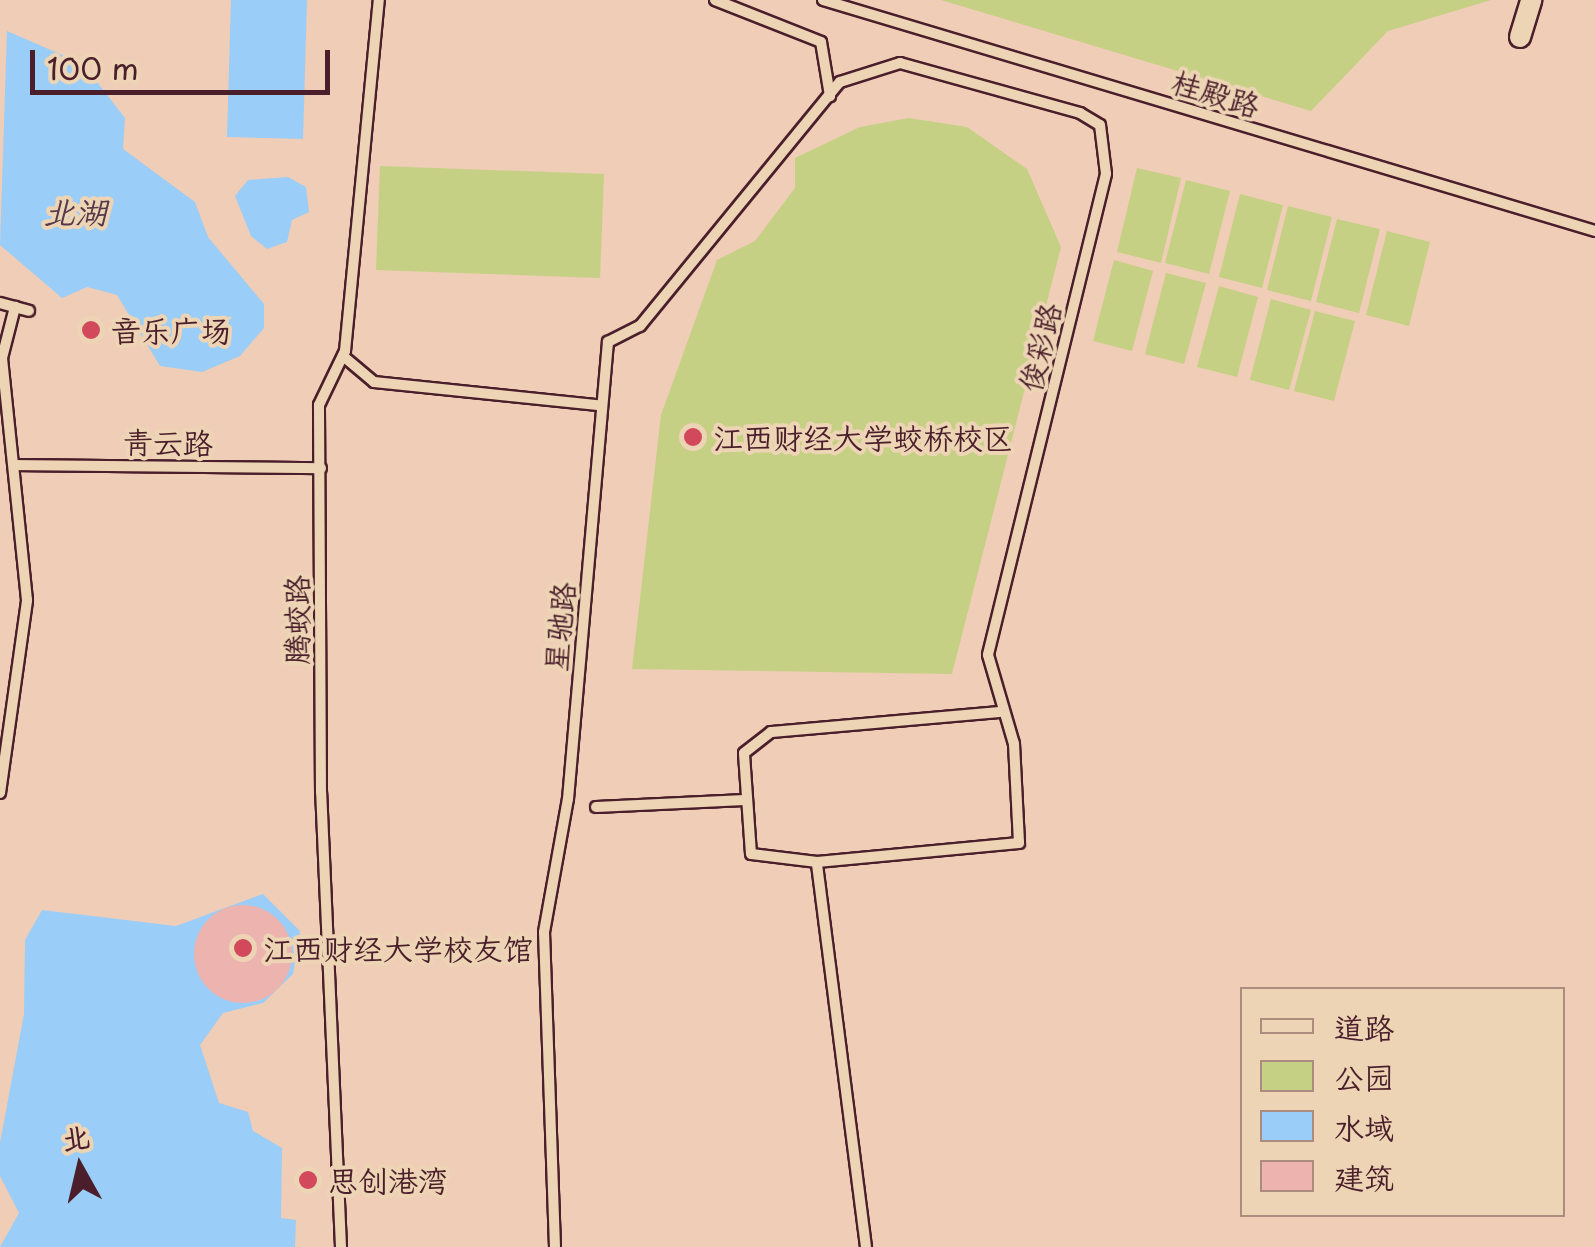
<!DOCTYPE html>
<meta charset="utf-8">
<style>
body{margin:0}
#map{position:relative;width:1595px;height:1247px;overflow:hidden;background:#f0cdb6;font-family:"Playpen Sans","LXGW WenKai TC",sans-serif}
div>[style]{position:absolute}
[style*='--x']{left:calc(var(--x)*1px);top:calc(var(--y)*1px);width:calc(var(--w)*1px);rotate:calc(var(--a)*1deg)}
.green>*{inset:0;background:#c5d084}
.water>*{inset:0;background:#9acdf7}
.building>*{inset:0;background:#edb3af}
.round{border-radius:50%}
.roads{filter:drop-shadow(2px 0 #4a1f2b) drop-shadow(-2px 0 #4a1f2b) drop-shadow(0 2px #4a1f2b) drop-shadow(0 -2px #4a1f2b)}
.lane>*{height:10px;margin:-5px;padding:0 5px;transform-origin:5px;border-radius:5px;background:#edd4b5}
.street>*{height:20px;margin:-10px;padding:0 10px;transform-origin:10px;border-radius:10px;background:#edd4b5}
.dots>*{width:28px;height:28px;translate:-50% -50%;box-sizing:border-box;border:5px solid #edd4b5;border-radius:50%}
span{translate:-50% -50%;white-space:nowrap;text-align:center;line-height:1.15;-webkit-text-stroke:8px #edd4b5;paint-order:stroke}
.street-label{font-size:30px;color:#4a1f2b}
.poi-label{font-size:30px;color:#4a1f2b}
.left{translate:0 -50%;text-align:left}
.water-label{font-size:32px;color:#56394a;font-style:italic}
.legend{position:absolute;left:1240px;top:987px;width:325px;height:230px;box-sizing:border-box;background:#edd4b5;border:2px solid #ac8c7e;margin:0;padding:12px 18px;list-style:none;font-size:30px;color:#4a1f2b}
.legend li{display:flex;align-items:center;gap:20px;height:50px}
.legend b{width:50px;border:2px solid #ac8c7e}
.north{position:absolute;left:30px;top:1117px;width:100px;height:100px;-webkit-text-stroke:8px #edd4b5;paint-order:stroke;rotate:352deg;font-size:28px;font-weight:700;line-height:40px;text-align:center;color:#4a1f2b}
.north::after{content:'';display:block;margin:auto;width:35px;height:45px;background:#4a1f2b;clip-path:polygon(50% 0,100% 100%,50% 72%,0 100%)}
.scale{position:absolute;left:30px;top:50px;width:300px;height:45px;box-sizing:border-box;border:5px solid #4a1f2b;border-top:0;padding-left:12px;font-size:30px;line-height:35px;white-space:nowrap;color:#4a1f2b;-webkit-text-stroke:8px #edd4b5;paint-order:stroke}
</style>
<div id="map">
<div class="green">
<div style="clip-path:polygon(941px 0,1491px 0,1388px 31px,1311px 111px)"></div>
<div style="clip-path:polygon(909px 118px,967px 127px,1027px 169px,1061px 247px,952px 674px,632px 669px,661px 415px,717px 260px,755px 241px,795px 188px,795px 158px,860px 127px)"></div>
<div style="clip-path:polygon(380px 166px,604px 174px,600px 278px,376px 270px)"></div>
<div style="clip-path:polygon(1137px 168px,1181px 178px,1161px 263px,1117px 252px)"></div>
<div style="clip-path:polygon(1186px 180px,1230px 191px,1209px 274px,1165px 263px)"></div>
<div style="clip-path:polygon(1240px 194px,1283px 205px,1262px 288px,1219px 277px)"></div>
<div style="clip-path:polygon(1288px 206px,1332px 217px,1311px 301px,1267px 290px)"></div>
<div style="clip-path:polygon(1337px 219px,1380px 229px,1359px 313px,1316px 302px)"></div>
<div style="clip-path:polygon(1387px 231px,1430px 242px,1409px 326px,1366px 315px)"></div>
<div style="clip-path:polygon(1114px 260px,1153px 271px,1132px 351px,1093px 341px)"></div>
<div style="clip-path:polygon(1166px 273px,1206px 283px,1184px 364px,1145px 354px)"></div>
<div style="clip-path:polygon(1219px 286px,1258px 297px,1237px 377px,1197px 367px)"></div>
<div style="clip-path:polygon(1271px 299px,1311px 310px,1289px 390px,1250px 380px)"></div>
<div style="clip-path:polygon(1315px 311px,1355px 321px,1334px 401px,1294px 391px)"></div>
</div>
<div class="water">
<div style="clip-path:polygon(231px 0,307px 0,303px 139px,227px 137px)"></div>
<div style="clip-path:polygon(7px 31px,83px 64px,125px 118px,123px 149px,195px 202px,208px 237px,264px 304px,264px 328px,240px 356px,202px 372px,160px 366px,117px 295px,87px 287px,62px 298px,0 245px)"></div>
<div style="clip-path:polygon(288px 177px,306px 187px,309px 212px,292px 220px,287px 242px,267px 249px,251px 236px,235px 196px,248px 180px)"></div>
<div style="clip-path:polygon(263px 894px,300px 931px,293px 974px,263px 1003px,223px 1013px,200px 1045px,219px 1103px,248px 1112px,253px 1131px,282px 1148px,281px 1218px,296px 1220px,295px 1247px,0 1247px,19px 1213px,0 1176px,0 1143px,24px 1014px,25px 940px,42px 910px,176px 926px)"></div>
</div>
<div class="building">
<div class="round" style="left:194px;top:905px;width:98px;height:98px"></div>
</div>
<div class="roads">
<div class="lane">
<div style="--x:715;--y:0;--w:114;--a:21.6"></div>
<div style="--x:821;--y:42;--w:55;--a:80.5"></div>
<div style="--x:823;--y:0;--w:806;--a:16.66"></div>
<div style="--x:0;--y:303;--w:30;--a:15"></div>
<div style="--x:343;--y:356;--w:40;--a:40"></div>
<div style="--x:374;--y:382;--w:225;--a:5.9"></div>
<div style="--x:15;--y:465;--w:306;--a:0.6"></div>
<div style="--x:0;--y:793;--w:195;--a:-82"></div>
<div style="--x:27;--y:600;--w:243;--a:-95.9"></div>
<div style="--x:2;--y:358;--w:53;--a:-75.7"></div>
<div style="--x:596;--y:807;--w:149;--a:-2.7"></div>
<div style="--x:341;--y:1247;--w:455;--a:-92.5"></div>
<div style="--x:321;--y:792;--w:387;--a:-90.3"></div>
<div style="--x:319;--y:405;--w:60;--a:-64.3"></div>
<div style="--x:345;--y:351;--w:353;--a:-84.5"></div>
<div style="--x:555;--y:1247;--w:315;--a:-92"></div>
<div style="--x:544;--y:932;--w:135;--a:-79.8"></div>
<div style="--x:568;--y:799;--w:459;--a:-85"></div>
<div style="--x:608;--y:342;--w:36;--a:-27"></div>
<div style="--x:640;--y:326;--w:315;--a:-50.7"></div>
<div style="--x:840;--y:82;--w:63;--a:-17.6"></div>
<div style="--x:900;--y:63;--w:187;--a:15.5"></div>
<div style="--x:1080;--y:113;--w:23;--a:31"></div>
<div style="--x:1100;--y:125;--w:49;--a:83"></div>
<div style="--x:1106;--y:174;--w:495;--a:103.8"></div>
<div style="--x:988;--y:655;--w:93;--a:73.7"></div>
<div style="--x:1014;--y:744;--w:99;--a:87.1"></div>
<div style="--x:1019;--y:843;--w:203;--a:174.6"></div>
<div style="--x:866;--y:1247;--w:388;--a:-97.3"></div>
<div style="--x:817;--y:862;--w:66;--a:-173.1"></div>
<div style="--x:751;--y:854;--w:101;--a:-94"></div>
<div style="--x:744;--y:753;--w:34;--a:-38"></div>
<div style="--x:771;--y:732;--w:230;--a:-5"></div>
</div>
<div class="street">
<div style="--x:1520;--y:37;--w:39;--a:-73"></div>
</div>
</div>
<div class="dots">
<div style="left:91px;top:330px;background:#d1495b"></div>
<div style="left:693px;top:437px;background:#d1495b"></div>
<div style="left:243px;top:948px;background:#d1495b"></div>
<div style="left:308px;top:1180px;background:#d1495b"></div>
</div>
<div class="street-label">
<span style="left:1216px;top:93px;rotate:17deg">桂殿路</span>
<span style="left:1039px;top:347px;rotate:-76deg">俊彩路</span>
<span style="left:168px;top:442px;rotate:1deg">青云路</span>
<span style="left:296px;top:620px;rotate:-90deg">腾蛟路</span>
<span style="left:559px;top:627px;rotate:-85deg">星驰路</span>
</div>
<div class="poi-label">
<span class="left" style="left:111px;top:330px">音乐广场</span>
<span class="left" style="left:713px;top:437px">江西财经大学蛟桥校区</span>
<span class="left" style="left:263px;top:948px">江西财经大学校友馆</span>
<span class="left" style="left:328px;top:1180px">思创港湾</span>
</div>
<div class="water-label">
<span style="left:75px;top:211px">北湖</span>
</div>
<ul class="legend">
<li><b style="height:12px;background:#edd4b5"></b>道路</li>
<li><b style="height:28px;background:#c5d084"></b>公园</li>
<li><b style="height:28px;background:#9acdf7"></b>水域</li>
<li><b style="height:28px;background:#edb3af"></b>建筑</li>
</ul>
<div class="north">北</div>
<div class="scale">100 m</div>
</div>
